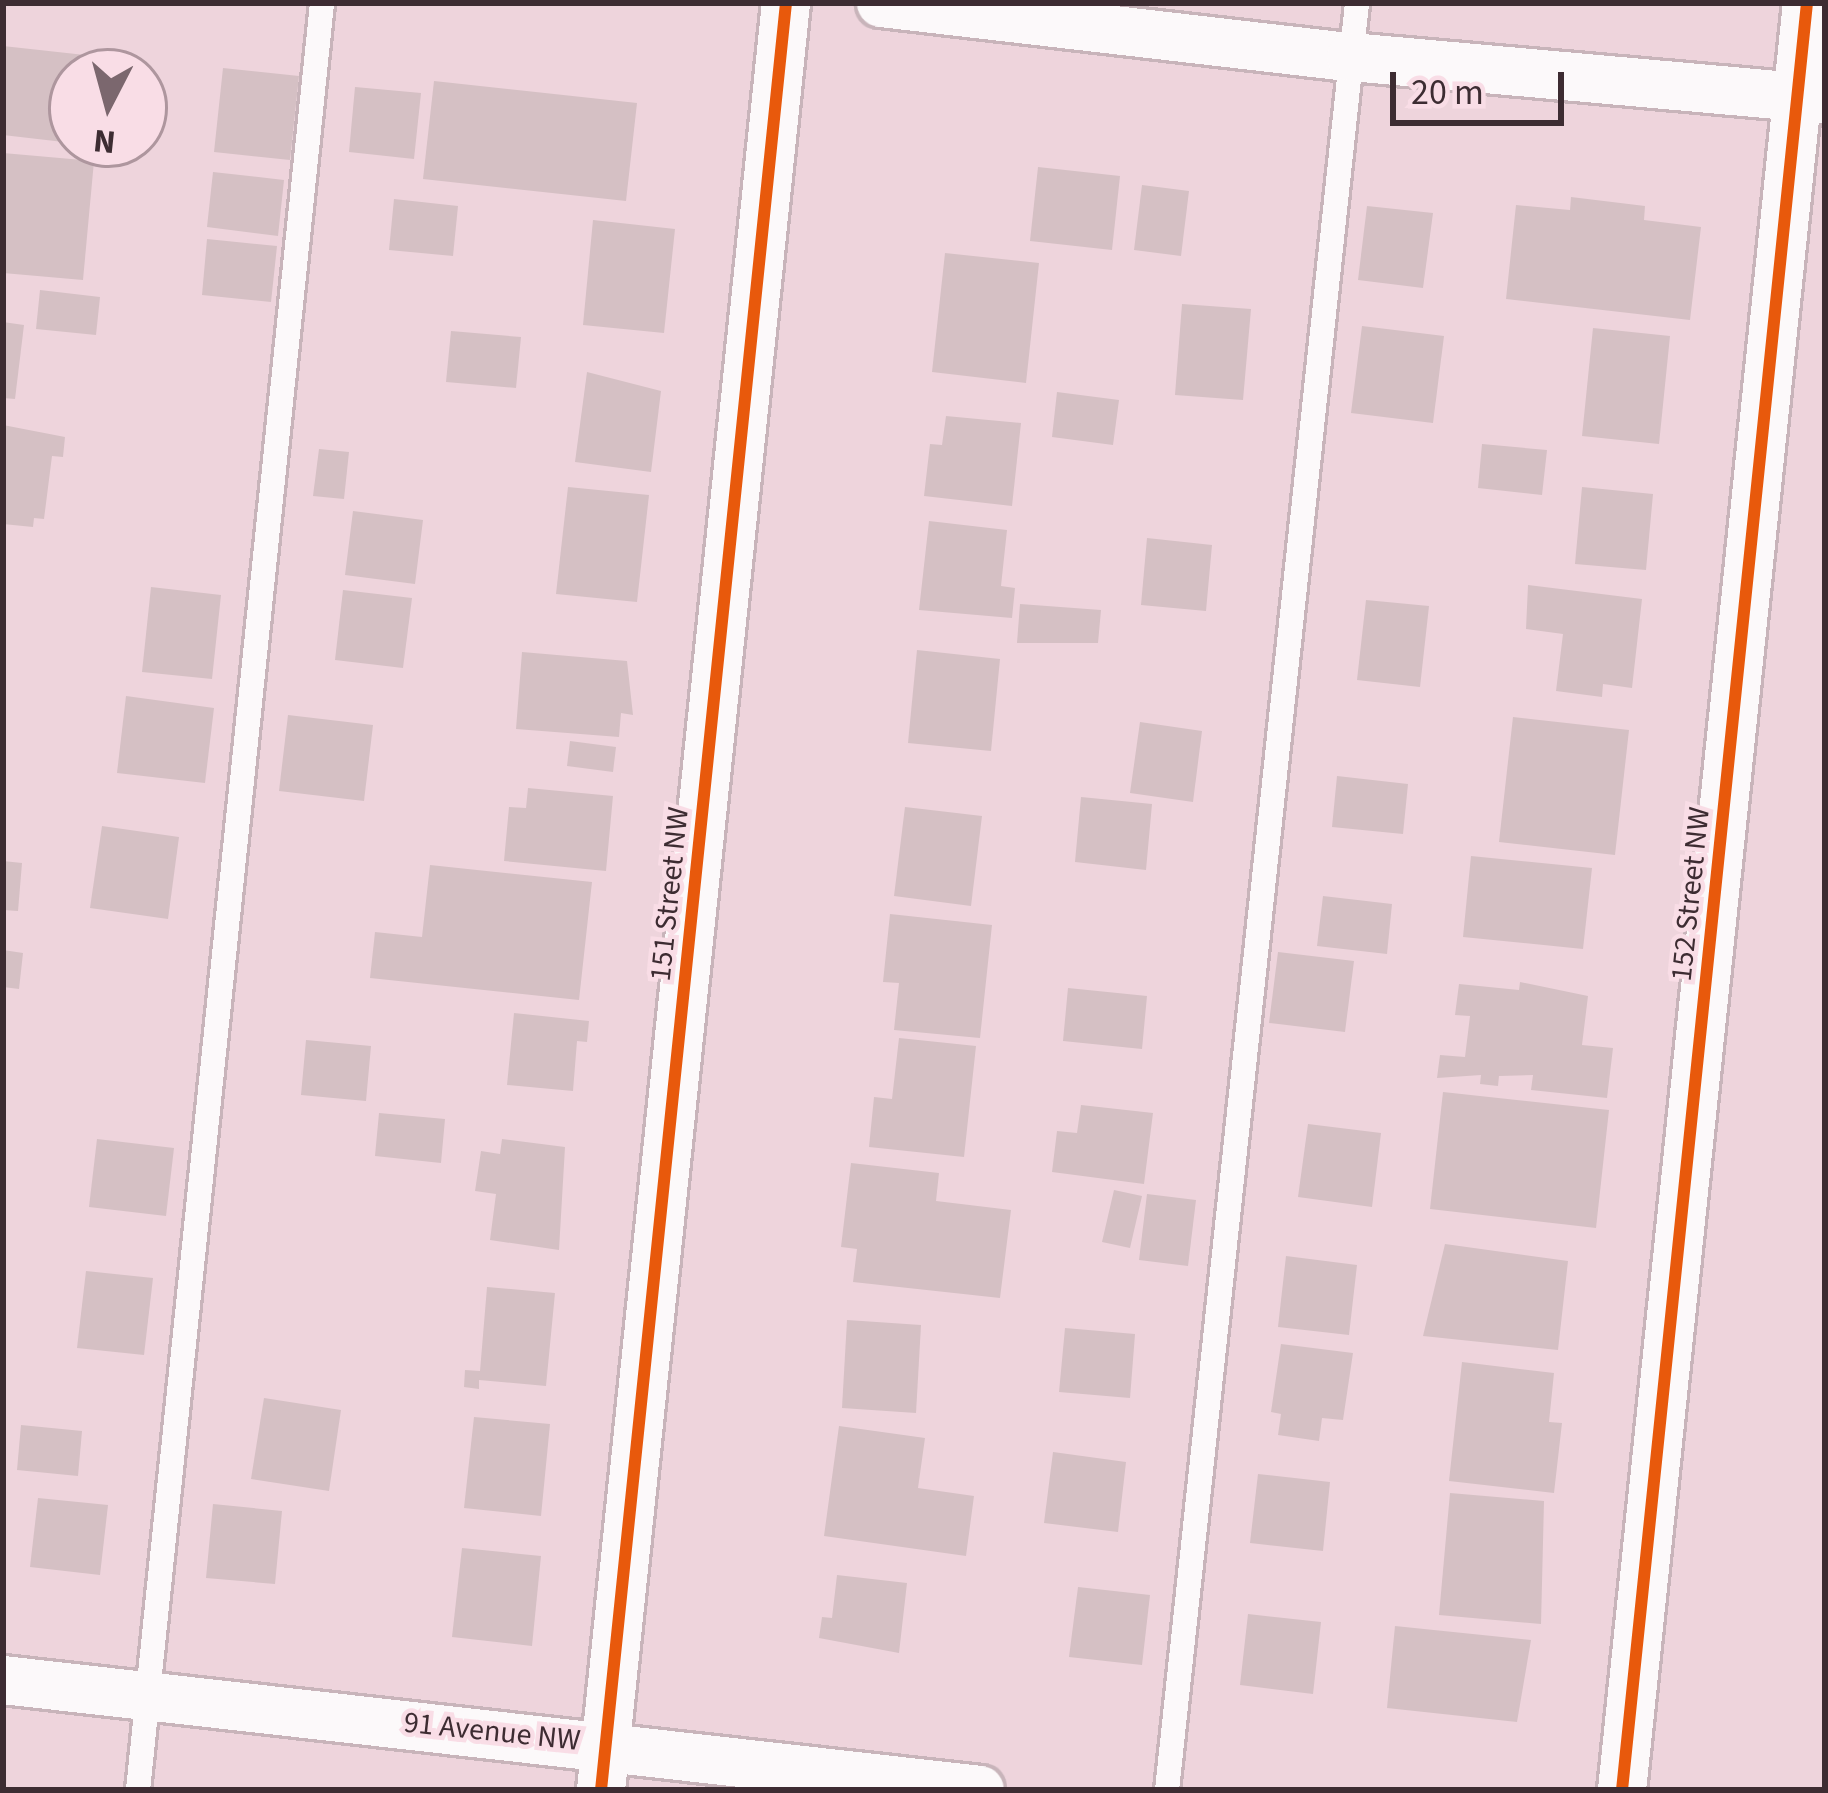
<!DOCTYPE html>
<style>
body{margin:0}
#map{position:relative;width:1828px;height:1793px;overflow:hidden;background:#eed4dc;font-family:"Source Sans 3",sans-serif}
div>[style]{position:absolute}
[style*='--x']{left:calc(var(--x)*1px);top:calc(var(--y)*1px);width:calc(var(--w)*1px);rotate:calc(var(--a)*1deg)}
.building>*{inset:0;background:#d5c0c4}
.roads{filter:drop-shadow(3px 0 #c8b4ba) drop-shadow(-3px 0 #c8b4ba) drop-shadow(0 3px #c8b4ba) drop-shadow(0 -3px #c8b4ba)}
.service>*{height:24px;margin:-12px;padding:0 12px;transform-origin:12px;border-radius:12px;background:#fcf9fa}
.minor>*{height:48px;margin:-24px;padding:0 24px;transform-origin:24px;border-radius:24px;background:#fcf9fa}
.cycleway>*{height:12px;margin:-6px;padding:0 6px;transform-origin:6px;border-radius:6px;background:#e8590c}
span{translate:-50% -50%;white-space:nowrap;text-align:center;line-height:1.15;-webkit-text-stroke:9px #f9dde6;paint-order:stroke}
.street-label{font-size:30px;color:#3d2c32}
.frame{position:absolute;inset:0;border:6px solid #3d2c32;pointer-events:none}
.north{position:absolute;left:48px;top:48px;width:120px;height:120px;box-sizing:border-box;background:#f9dde6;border:3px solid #ae969e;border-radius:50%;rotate:186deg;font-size:33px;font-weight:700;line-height:48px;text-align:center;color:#3d2c32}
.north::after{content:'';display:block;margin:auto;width:42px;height:54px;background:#7b676e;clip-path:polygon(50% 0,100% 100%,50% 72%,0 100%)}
.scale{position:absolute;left:1390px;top:72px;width:174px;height:54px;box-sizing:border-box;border:6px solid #3d2c32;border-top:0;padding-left:15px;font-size:36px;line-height:42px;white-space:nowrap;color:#3d2c32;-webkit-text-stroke:9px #f9dde6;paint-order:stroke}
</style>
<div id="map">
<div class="building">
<div style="clip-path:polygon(3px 46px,94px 56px,92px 72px,72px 72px,72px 143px,3px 135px)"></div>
<div style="clip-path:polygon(223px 68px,299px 76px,290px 160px,214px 152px)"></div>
<div style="clip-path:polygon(434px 81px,637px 103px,626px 201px,423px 179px)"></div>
<div style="clip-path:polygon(355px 87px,421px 93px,414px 159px,349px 152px)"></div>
<div style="clip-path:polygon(3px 153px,94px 161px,83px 280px,3px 273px)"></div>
<div style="clip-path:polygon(1038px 167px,1120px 176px,1112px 250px,1030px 241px)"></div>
<div style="clip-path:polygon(213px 172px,284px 180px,278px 236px,207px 227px)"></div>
<div style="clip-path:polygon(1142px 185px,1189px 191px,1181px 256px,1134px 250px)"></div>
<div style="clip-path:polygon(1571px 197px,1645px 206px,1644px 220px,1701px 227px,1690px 320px,1506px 299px,1516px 205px,1570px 210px)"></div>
<div style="clip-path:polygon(394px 199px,458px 206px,453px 256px,389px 250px)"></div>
<div style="clip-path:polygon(1367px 206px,1433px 213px,1423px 288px,1358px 280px)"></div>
<div style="clip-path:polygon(593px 220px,675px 229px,664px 333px,583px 325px)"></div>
<div style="clip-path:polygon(207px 239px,277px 246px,271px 302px,202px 295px)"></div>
<div style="clip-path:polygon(945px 253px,1039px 263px,1026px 383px,932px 372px)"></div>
<div style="clip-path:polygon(40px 290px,100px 297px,96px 335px,36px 329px)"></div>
<div style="clip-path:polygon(1182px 304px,1251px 309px,1243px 400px,1175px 395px)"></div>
<div style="clip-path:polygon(3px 322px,24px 325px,15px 399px,3px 398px)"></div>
<div style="clip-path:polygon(1362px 326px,1444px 336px,1433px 423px,1351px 413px)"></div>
<div style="clip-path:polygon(1593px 328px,1670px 336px,1659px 444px,1582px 436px)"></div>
<div style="clip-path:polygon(451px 331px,521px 337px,516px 388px,446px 382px)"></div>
<div style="clip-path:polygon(587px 372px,661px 391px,651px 472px,575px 462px)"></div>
<div style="clip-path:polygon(1057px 392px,1119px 400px,1113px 445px,1052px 437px)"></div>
<div style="clip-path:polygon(946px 416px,1021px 423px,1012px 506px,924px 496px,930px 444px,942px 445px)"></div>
<div style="clip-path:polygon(3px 425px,65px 437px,63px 457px,52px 456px,44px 519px,34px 518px,33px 527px,3px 524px)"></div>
<div style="clip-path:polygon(1482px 444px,1547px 450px,1542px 495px,1478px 488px)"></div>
<div style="clip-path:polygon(319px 449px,349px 452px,344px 499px,313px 496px)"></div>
<div style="clip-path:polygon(568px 487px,649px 495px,637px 602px,556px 594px)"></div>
<div style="clip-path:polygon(1582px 487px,1653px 494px,1646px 570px,1575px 564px)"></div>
<div style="clip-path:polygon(353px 511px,423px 520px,415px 584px,345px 575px)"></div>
<div style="clip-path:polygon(929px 521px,1007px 530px,1001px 586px,1015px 588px,1012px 618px,919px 610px)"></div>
<div style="clip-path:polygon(1147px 538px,1212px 545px,1206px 611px,1141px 605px)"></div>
<div style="clip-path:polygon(1528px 585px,1642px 599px,1632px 688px,1603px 684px,1602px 697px,1556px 691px,1563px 634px,1526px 629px)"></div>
<div style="clip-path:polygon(151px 587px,221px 595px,212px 679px,142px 672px)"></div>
<div style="clip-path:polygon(343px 590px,412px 598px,403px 668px,335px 660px)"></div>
<div style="clip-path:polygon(1366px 600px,1429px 606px,1420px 687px,1357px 680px)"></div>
<div style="clip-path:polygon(1020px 604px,1101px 610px,1098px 643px,1017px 643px)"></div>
<div style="clip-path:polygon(917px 650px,1000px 659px,991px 751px,908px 743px)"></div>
<div style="clip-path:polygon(522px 652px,627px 661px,633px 715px,621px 713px,619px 737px,516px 729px)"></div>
<div style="clip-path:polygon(126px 696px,214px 708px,205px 783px,117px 773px)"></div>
<div style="clip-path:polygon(288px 715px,373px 725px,364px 801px,279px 791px)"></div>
<div style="clip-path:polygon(1513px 717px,1629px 730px,1615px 855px,1499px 842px)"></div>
<div style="clip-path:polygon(1140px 722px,1202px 731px,1193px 802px,1130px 793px)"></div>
<div style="clip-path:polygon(570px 741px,616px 747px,613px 772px,567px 766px)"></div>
<div style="clip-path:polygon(1337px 776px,1408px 784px,1403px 834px,1332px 827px)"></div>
<div style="clip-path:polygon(528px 788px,613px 796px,606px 871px,504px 861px,509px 807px,526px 808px)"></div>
<div style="clip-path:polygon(1081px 797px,1152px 804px,1146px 870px,1075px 862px)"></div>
<div style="clip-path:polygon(905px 807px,982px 816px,971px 906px,894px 896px)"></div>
<div style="clip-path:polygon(102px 826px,179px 837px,168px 919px,90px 908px)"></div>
<div style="clip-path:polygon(1471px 856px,1592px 868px,1583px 949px,1463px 937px)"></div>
<div style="clip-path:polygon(3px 861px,22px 863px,18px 911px,3px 910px)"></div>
<div style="clip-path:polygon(430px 865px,592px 882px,579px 1000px,370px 978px,375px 932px,422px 937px)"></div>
<div style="clip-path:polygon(1323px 896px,1392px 904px,1387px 954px,1317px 946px)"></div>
<div style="clip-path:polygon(890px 914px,992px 925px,980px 1038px,894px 1030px,899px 983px,883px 982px)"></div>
<div style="clip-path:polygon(3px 950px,23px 953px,19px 989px,3px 987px)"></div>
<div style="clip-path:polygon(1278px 952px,1354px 961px,1345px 1032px,1269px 1023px)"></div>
<div style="clip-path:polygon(1520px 982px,1588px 996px,1582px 1045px,1613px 1048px,1607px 1098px,1531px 1090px,1533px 1075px,1499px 1076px,1498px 1086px,1480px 1084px,1481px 1075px,1437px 1078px,1440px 1055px,1465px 1057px,1470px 1016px,1455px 1015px,1459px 984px,1519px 990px)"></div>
<div style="clip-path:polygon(1068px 988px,1147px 996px,1142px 1049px,1063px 1041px)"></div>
<div style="clip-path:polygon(514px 1013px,589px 1021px,587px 1042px,577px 1041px,573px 1091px,507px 1085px)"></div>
<div style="clip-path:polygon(899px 1038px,976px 1046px,964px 1157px,869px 1147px,874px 1097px,892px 1099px)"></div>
<div style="clip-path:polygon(306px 1040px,371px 1046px,366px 1101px,301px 1095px)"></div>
<div style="clip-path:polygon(1443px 1092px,1609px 1110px,1596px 1228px,1430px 1209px)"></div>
<div style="clip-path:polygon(1081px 1105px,1153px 1113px,1144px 1184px,1052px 1172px,1057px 1131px,1077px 1133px)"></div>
<div style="clip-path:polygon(379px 1113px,445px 1119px,441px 1163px,375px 1156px)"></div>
<div style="clip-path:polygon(1308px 1124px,1381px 1133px,1372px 1207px,1298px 1197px)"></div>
<div style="clip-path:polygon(97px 1139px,174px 1148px,166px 1216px,89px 1207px)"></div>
<div style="clip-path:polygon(502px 1139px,565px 1147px,559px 1250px,490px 1240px,496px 1194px,475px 1191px,481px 1151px,500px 1154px)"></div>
<div style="clip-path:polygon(851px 1163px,939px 1173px,936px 1201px,1011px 1210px,1000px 1298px,853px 1282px,857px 1249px,841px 1247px)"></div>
<div style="clip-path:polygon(1114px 1190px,1142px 1196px,1130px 1248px,1102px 1242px)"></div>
<div style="clip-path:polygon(1147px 1194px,1196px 1200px,1188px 1266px,1139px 1260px)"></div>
<div style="clip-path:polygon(1445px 1244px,1568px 1261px,1558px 1350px,1423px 1336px)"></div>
<div style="clip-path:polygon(1286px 1256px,1357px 1265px,1349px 1335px,1278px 1327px)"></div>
<div style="clip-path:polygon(86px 1271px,153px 1278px,144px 1355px,77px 1348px)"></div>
<div style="clip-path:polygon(487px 1287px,555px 1293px,546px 1386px,479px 1380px,479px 1389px,464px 1387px,465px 1370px,480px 1371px)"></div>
<div style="clip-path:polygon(847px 1320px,921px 1325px,916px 1413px,842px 1408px)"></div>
<div style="clip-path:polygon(1065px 1328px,1135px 1334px,1130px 1398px,1059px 1392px)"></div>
<div style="clip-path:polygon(1281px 1344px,1353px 1353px,1343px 1420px,1322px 1418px,1319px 1441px,1278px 1435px,1281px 1414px,1271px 1412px)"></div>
<div style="clip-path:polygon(1462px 1362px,1554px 1373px,1549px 1422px,1562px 1423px,1554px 1493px,1449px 1481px)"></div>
<div style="clip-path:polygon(264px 1398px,341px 1410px,329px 1491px,251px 1479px)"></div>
<div style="clip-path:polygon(474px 1417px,550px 1424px,541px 1516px,464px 1508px)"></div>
<div style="clip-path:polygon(21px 1425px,82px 1431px,78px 1476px,17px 1470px)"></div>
<div style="clip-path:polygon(839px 1426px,925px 1438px,918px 1488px,974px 1496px,966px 1556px,824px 1536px)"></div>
<div style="clip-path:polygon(1053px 1452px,1126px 1462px,1118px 1532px,1044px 1523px)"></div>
<div style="clip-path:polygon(1258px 1474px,1330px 1482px,1323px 1551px,1250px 1543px)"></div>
<div style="clip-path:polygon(1450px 1493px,1544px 1501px,1541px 1624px,1439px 1615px)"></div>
<div style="clip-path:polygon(38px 1498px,108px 1505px,100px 1575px,30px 1567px)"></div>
<div style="clip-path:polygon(213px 1504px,282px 1511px,275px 1584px,206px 1578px)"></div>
<div style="clip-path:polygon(462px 1548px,541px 1556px,532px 1646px,452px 1637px)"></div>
<div style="clip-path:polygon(837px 1575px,907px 1583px,899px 1653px,819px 1638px,822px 1617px,832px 1618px)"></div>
<div style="clip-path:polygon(1078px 1587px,1150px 1595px,1142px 1665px,1069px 1657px)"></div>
<div style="clip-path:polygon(1248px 1614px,1321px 1622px,1313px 1694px,1240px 1685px)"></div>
<div style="clip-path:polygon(1395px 1626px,1531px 1640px,1517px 1722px,1387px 1708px)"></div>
</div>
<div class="roads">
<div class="service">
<div style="--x:138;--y:1790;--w:1796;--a:-84.12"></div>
<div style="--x:1167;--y:1790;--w:1797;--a:-83.93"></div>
</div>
<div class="minor">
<div style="--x:881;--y:3;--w:473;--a:6.6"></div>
<div style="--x:1351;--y:57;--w:476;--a:5.1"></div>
<div style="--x:3;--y:1680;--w:983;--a:6.42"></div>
<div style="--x:601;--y:1790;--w:1797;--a:-84.09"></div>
<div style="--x:1622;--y:1790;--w:1797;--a:-84.09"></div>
</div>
</div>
<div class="cycleway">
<div style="--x:601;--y:1790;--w:1797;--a:-84.09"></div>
<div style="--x:1622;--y:1790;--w:1797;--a:-84.09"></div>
</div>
<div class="street-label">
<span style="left:670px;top:894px;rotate:-84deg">151 Street NW</span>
<span style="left:1691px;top:894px;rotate:-84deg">152 Street NW</span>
<span style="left:492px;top:1732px;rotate:6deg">91 Avenue NW</span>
</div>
<div class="frame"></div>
<div class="north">N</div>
<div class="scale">20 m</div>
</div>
